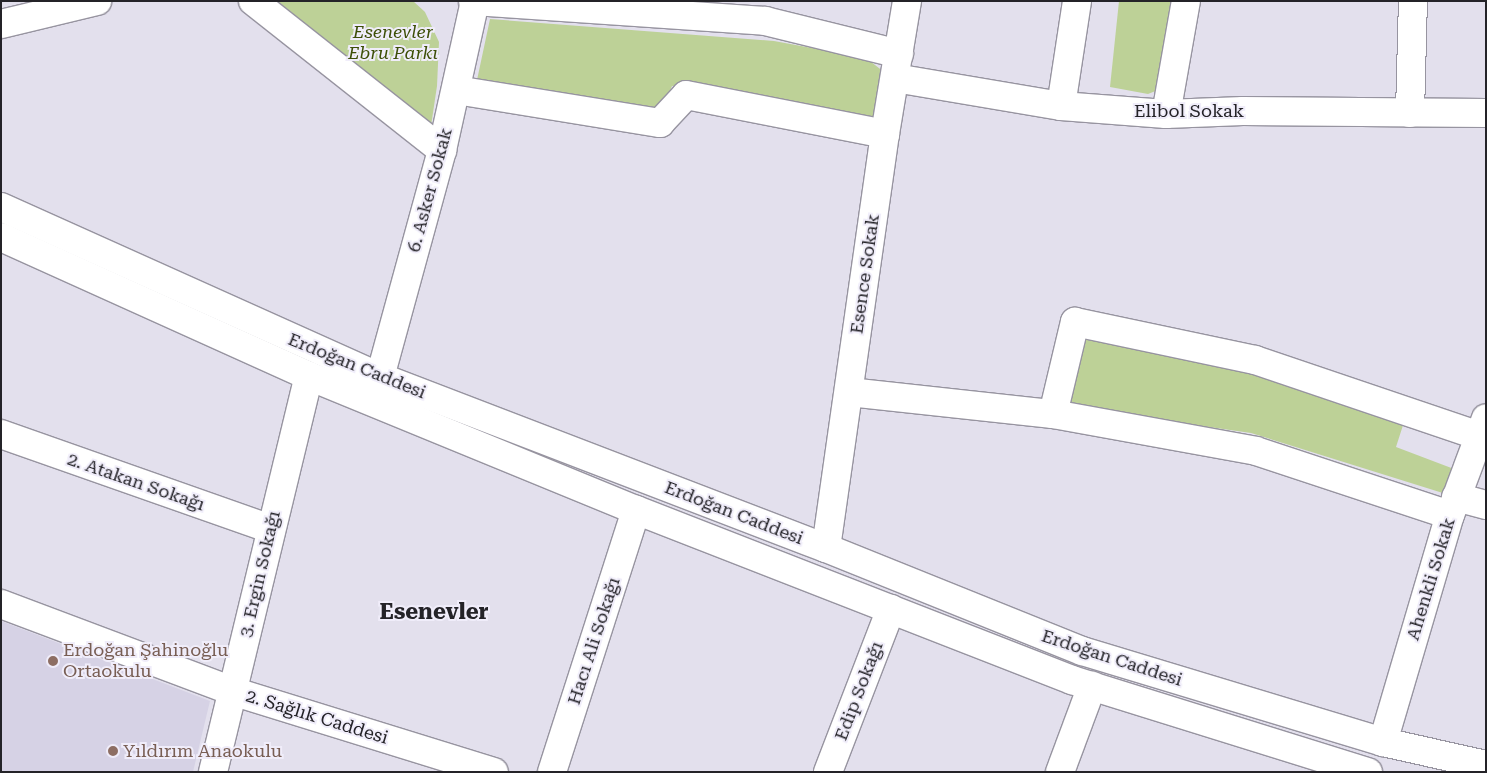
<!DOCTYPE html>
<meta charset="utf-8">
<style>
body{margin:0}
#map{position:relative;width:1487px;height:773px;overflow:hidden;background:#e3e0ed;font-family:"Roboto Serif",serif}
div>[style]{position:absolute}
[style*='--x']{left:calc(var(--x)*1px);top:calc(var(--y)*1px);width:calc(var(--w)*1px);rotate:calc(var(--a)*1deg)}
.built>*{inset:0;background:#d6d2e5}
.green>*{inset:0;background:#bdd197}
.roads{filter:drop-shadow(1px 0 #9794a0) drop-shadow(-1px 0 #9794a0) drop-shadow(0 1px #9794a0) drop-shadow(0 -1px #9794a0)}
.minor>*{height:28px;margin:-14px;padding:0 14px;transform-origin:14px;border-radius:14px;background:#fff}
.major>*{height:28px;margin:-14px;padding:0 14px;transform-origin:14px;border-radius:14px;background:#fff}
.dots>*{width:14px;height:14px;translate:-50% -50%;box-sizing:border-box;border:2px solid #f0edfa;border-radius:50%}
span{translate:-50% -50%;white-space:nowrap;text-align:center;line-height:1.15;-webkit-text-stroke:4px #f0edfa;paint-order:stroke}
.park-label{font-size:18px;color:#3d4f07;font-style:italic}
.street-label{font-size:18px;color:#242328}
.education-label{font-size:18px;color:#785e54}
.left{translate:0 -50%;text-align:left}
.district-label{font-size:22px;color:#242328;font-weight:700}
.frame{position:absolute;inset:0;border:2px solid #242328;pointer-events:none}
</style>
<div id="map">
<div class="built">
<div style="clip-path:polygon(1px 621px,210px 701px,193px 772px,1px 772px)"></div>
</div>
<div class="green">
<div style="clip-path:polygon(274px 1px,413px 1px,425px 12px,439px 42px,437px 86px,431px 126px)"></div>
<div style="clip-path:polygon(1119px 1px,1173px 1px,1158px 90px,1148px 94px,1110px 87px)"></div>
<div style="clip-path:polygon(490px 19px,774px 41px,866px 58px,884px 72px,875px 122px,672px 86px,661px 113px,477px 80px)"></div>
<div style="clip-path:polygon(1084px 334px,1256px 370px,1405px 419px,1396px 447px,1454px 469px,1446px 494px,1251px 433px,1070px 407px)"></div>
</div>
<div class="roads">
<div class="minor">
<div style="--x:253;--y:1;--w:241;--a:38.3"></div>
<div style="--x:473;--y:1;--w:293;--a:3.9"></div>
<div style="--x:765;--y:21;--w:138;--a:13.8"></div>
<div style="--x:1;--y:24;--w:99;--a:-13.5"></div>
<div style="--x:895;--y:78;--w:168;--a:9.6"></div>
<div style="--x:1061;--y:106;--w:105;--a:4.4"></div>
<div style="--x:1166;--y:114;--w:77;--a:-2.2"></div>
<div style="--x:1243;--y:111;--w:243;--a:0.5"></div>
<div style="--x:456;--y:90;--w:207;--a:9.2"></div>
<div style="--x:660;--y:123;--w:38;--a:-47"></div>
<div style="--x:686;--y:95;--w:203;--a:11.1"></div>
<div style="--x:1061;--y:106;--w:106;--a:-81.3"></div>
<div style="--x:1410;--y:113;--w:112;--a:-88.5"></div>
<div style="--x:1166;--y:114;--w:115;--a:-80"></div>
<div style="--x:380;--y:377;--w:235;--a:-74.7"></div>
<div style="--x:442;--y:150;--w:153;--a:-77.5"></div>
<div style="--x:849;--y:392;--w:205;--a:6.2"></div>
<div style="--x:1053;--y:414;--w:206;--a:10.3"></div>
<div style="--x:1256;--y:451;--w:204;--a:18.3"></div>
<div style="--x:1053;--y:414;--w:95;--a:-76.6"></div>
<div style="--x:1075;--y:322;--w:184;--a:11.9"></div>
<div style="--x:1255;--y:360;--w:237;--a:18.7"></div>
<div style="--x:1;--y:434;--w:286;--a:19.4"></div>
<div style="--x:1456;--y:497;--w:31;--a:15"></div>
<div style="--x:826;--y:548;--w:418;--a:-81.9"></div>
<div style="--x:885;--y:134;--w:135;--a:-80.6"></div>
<div style="--x:1;--y:604;--w:247;--a:20.6"></div>
<div style="--x:232;--y:691;--w:274;--a:17.2"></div>
<div style="--x:1383;--y:742;--w:237;--a:-73.6"></div>
<div style="--x:1450;--y:515;--w:103;--a:-69.6"></div>
<div style="--x:213;--y:772;--w:407;--a:-76.4"></div>
<div style="--x:552;--y:772;--w:275;--a:-72.2"></div>
<div style="--x:828;--y:772;--w:175;--a:-68.9"></div>
<div style="--x:1060;--y:772;--w:92;--a:-69.6"></div>
</div>
<div class="major">
<div style="--x:1;--y:207;--w:415;--a:24.2"></div>
<div style="--x:380;--y:377;--w:478;--a:21"></div>
<div style="--x:826;--y:548;--w:276;--a:21.9"></div>
<div style="--x:1082;--y:651;--w:314;--a:16.8"></div>
<div style="--x:1383;--y:742;--w:106;--a:12.6"></div>
<div style="--x:1;--y:237;--w:338;--a:24.3"></div>
<div style="--x:309;--y:376;--w:353;--a:22.3"></div>
<div style="--x:636;--y:510;--w:468;--a:21.3"></div>
<div style="--x:1072;--y:680;--w:310;--a:17.3"></div>
</div>
</div>
<div class="dots">
<div style="left:53px;top:661px;background:#8d6e63"></div>
<div style="left:113px;top:751px;background:#8d6e63"></div>
</div>
<div class="park-label">
<span style="left:393px;top:43px">Esenevler<br>Ebru Parkı</span>
</div>
<div class="street-label">
<span style="left:1189px;top:111px">Elibol Sokak</span>
<span style="left:430px;top:190px;rotate:-75deg">6. Asker Sokak</span>
<span style="left:865px;top:274px;rotate:-82deg">Esence Sokak</span>
<span style="left:357px;top:366px;rotate:22deg">Erdoğan Caddesi</span>
<span style="left:136px;top:482px;rotate:19deg">2. Atakan Sokağı</span>
<span style="left:734px;top:513px;rotate:21deg">Erdoğan Caddesi</span>
<span style="left:260px;top:574px;rotate:-77deg">3. Ergin Sokağı</span>
<span style="left:1431px;top:579px;rotate:-73deg">Ahenkli Sokak</span>
<span style="left:594px;top:641px;rotate:-72deg">Hacı Ali Sokağı</span>
<span style="left:1112px;top:658px;rotate:18deg">Erdoğan Caddesi</span>
<span style="left:859px;top:691px;rotate:-69deg">Edip Sokağı</span>
<span style="left:317px;top:717px;rotate:17deg">2. Sağlık Caddesi</span>
</div>
<div class="education-label">
<span class="left" style="left:63px;top:661px">Erdoğan Şahinoğlu<br>Ortaokulu</span>
<span class="left" style="left:123px;top:751px">Yıldırım Anaokulu</span>
</div>
<div class="district-label">
<span style="left:434px;top:612px">Esenevler</span>
</div>
<div class="frame"></div>
</div>
